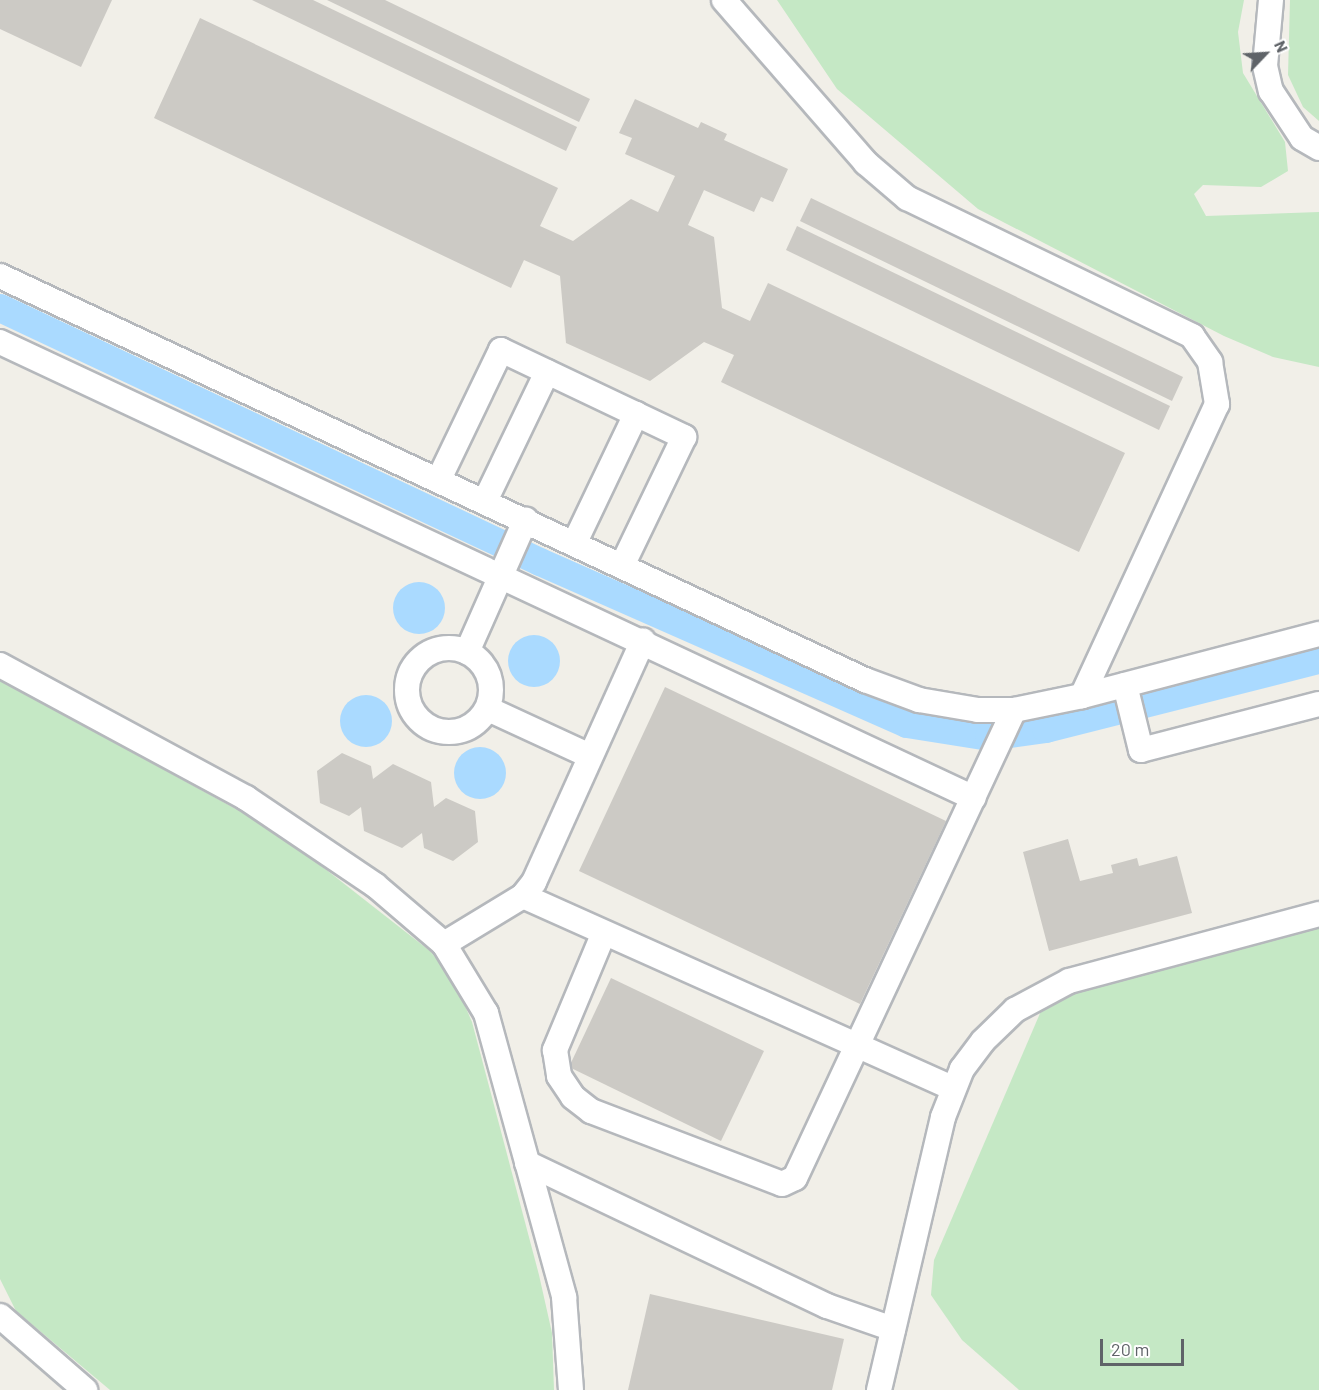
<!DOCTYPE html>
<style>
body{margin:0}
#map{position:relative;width:1319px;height:1390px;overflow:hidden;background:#f1efe8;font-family:Barlow,sans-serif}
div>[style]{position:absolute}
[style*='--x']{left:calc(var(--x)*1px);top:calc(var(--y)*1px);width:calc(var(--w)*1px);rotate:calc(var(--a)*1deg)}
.green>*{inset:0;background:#c5e8c5}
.water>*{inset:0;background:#aadaff}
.round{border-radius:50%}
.canal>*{height:28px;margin:-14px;padding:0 14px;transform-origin:14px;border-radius:14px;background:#aadaff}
.building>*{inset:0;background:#cccac5}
.roads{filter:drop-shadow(2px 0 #b5b8bc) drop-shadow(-2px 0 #b5b8bc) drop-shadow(0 2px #b5b8bc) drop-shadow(0 -2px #b5b8bc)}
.minor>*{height:24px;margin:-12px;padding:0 12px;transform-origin:12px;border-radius:12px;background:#fff}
.minor>.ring{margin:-12px;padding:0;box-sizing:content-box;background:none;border:24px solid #fff;border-radius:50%}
span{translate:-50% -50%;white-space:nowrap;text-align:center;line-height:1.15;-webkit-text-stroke:5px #fff;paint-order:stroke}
.north{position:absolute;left:1235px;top:24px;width:60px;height:60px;-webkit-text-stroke:4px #fff;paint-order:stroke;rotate:65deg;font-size:16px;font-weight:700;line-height:24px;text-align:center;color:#5f6368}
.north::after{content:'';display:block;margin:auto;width:21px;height:27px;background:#5f6368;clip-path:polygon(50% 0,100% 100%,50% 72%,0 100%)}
.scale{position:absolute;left:1100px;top:1339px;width:84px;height:27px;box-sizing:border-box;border:3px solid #5f6368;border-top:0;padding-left:8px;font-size:18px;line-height:21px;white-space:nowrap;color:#5f6368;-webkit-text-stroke:4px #fff;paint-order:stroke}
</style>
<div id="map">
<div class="green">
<div style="clip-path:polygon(777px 0,1244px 0,1238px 32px,1243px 73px,1285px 142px,1288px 171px,1261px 187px,1203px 185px,1194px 194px,1206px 216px,1319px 212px,1319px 367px,1273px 357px,1224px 336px,978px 209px,837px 89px)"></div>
<div style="clip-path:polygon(1290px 0,1319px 0,1319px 121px,1303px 107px,1288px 75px)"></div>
<div style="clip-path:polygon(0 680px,278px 832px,430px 951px,453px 978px,472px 1022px,539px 1275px,552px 1333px,554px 1390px,110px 1390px,16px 1311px,0 1279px)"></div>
<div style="clip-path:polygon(1319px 926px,1319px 1390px,1019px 1390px,962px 1340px,931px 1295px,934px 1260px,1044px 1004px,1064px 992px)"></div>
</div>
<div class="water">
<div class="round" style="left:393px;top:582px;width:52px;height:52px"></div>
<div class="round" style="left:508px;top:635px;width:52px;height:52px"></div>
<div class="round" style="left:340px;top:695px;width:52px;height:52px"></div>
<div class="round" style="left:454px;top:747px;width:52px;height:52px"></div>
</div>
<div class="canal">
<div style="--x:0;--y:308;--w:597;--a:25.19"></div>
<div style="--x:540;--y:562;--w:401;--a:23.8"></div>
<div style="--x:907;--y:724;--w:83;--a:9"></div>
<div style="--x:989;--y:737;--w:58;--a:-8"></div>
<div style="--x:1046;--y:729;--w:282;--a:-14.2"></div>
</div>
<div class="building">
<div style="clip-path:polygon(0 0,112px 0,81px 67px,0 29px)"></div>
<div style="clip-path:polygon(252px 0,313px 0,577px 127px,566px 151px)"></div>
<div style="clip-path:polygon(327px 0,385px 0,590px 99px,579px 122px)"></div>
<div style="clip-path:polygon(200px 18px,558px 188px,540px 226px,573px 241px,631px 199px,658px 212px,675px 176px,625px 154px,632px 138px,619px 133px,635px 99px,698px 128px,701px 122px,727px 134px,724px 140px,788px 169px,773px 202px,761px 197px,754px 212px,704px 190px,688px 225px,714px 237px,722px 308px,750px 321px,768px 283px,1125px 453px,1079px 552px,721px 382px,734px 355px,704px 342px,650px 381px,566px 343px,560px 276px,524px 260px,511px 288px,154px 118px)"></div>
<div style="clip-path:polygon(811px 198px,1183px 377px,1172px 401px,800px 221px)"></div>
<div style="clip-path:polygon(797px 226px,1170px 406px,1159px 430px,786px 250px)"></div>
<div style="clip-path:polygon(665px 687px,946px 821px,860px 1004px,579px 871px)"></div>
<div style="clip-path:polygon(342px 753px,371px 766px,373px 779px,393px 764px,431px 782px,434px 807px,446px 798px,475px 811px,478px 842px,453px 861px,424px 848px,422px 833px,402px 848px,364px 831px,361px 807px,349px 816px,320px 803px,317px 771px)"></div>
<div style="clip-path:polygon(1068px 839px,1080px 881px,1113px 873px,1111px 865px,1137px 858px,1139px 866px,1177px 856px,1192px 913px,1049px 951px,1023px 852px)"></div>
<div style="clip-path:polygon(611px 978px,764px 1051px,721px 1141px,569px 1067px)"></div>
<div style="clip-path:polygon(650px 1294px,844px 1339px,832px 1390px,628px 1390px)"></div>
</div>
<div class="roads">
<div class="minor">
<div style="--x:724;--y:0;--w:216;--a:48.9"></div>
<div style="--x:866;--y:163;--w:54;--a:40.5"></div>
<div style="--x:907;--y:198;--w:317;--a:25.8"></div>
<div style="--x:1192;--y:336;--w:32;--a:55"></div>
<div style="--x:1210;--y:362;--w:43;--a:80.5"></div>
<div style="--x:1217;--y:404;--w:322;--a:114.8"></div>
<div style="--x:1082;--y:696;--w:245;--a:-14.7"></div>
<div style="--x:1271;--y:0;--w:66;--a:95.2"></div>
<div style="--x:1265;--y:66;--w:26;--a:77"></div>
<div style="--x:1271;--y:91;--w:56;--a:56.6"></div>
<div style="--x:1302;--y:138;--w:20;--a:30"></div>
<div style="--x:0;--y:276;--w:955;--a:25.04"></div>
<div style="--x:865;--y:680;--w:58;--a:20.3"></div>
<div style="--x:919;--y:700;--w:60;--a:9.6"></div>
<div style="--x:978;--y:710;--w:36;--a:0"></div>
<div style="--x:1014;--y:710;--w:69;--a:-11.6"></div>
<div style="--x:0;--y:342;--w:1075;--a:25.09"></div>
<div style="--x:439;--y:479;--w:143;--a:-64.3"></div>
<div style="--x:501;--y:350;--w:203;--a:25.4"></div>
<div style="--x:684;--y:437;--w:141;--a:115.7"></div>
<div style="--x:485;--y:501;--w:143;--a:-64.3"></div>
<div style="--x:575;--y:542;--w:142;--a:-64.5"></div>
<div class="ring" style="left:407px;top:648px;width:60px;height:60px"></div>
<div style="--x:467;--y:652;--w:145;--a:-66.1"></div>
<div style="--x:0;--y:665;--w:280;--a:28.4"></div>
<div style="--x:246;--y:798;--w:156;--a:34"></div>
<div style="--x:375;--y:885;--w:91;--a:40.5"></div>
<div style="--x:444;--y:944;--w:81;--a:58.7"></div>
<div style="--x:486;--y:1013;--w:295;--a:74.6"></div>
<div style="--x:564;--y:1297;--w:93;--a:85.7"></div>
<div style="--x:1125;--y:685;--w:67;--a:76.2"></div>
<div style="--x:1141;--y:750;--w:184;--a:-14.5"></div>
<div style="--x:488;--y:709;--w:112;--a:24.7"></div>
<div style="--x:523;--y:896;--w:470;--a:24.1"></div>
<div style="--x:603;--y:935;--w:125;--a:112.7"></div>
<div style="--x:555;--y:1050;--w:26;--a:81"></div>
<div style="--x:559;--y:1076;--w:25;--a:56"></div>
<div style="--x:573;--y:1097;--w:23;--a:38"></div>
<div style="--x:591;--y:1111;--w:204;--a:20.9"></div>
<div style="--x:782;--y:1184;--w:14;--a:-25"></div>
<div style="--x:795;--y:1178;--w:517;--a:-64.92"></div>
<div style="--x:444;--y:944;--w:92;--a:-31.3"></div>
<div style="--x:523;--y:896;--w:18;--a:-52"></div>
<div style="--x:534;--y:882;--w:265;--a:-65.7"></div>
<div style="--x:527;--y:1163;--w:332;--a:25.5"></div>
<div style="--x:827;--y:1306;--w:70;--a:19.2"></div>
<div style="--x:0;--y:1316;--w:113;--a:41"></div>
<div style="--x:879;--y:1390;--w:280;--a:-76.8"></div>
<div style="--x:943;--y:1117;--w:52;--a:-68.4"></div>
<div style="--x:962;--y:1069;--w:35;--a:-53"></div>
<div style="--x:983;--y:1041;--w:45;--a:-44.1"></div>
<div style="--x:1015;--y:1010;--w:61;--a:-28.2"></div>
<div style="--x:1069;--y:981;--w:259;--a:-15"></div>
</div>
</div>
<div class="north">N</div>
<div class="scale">20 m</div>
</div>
